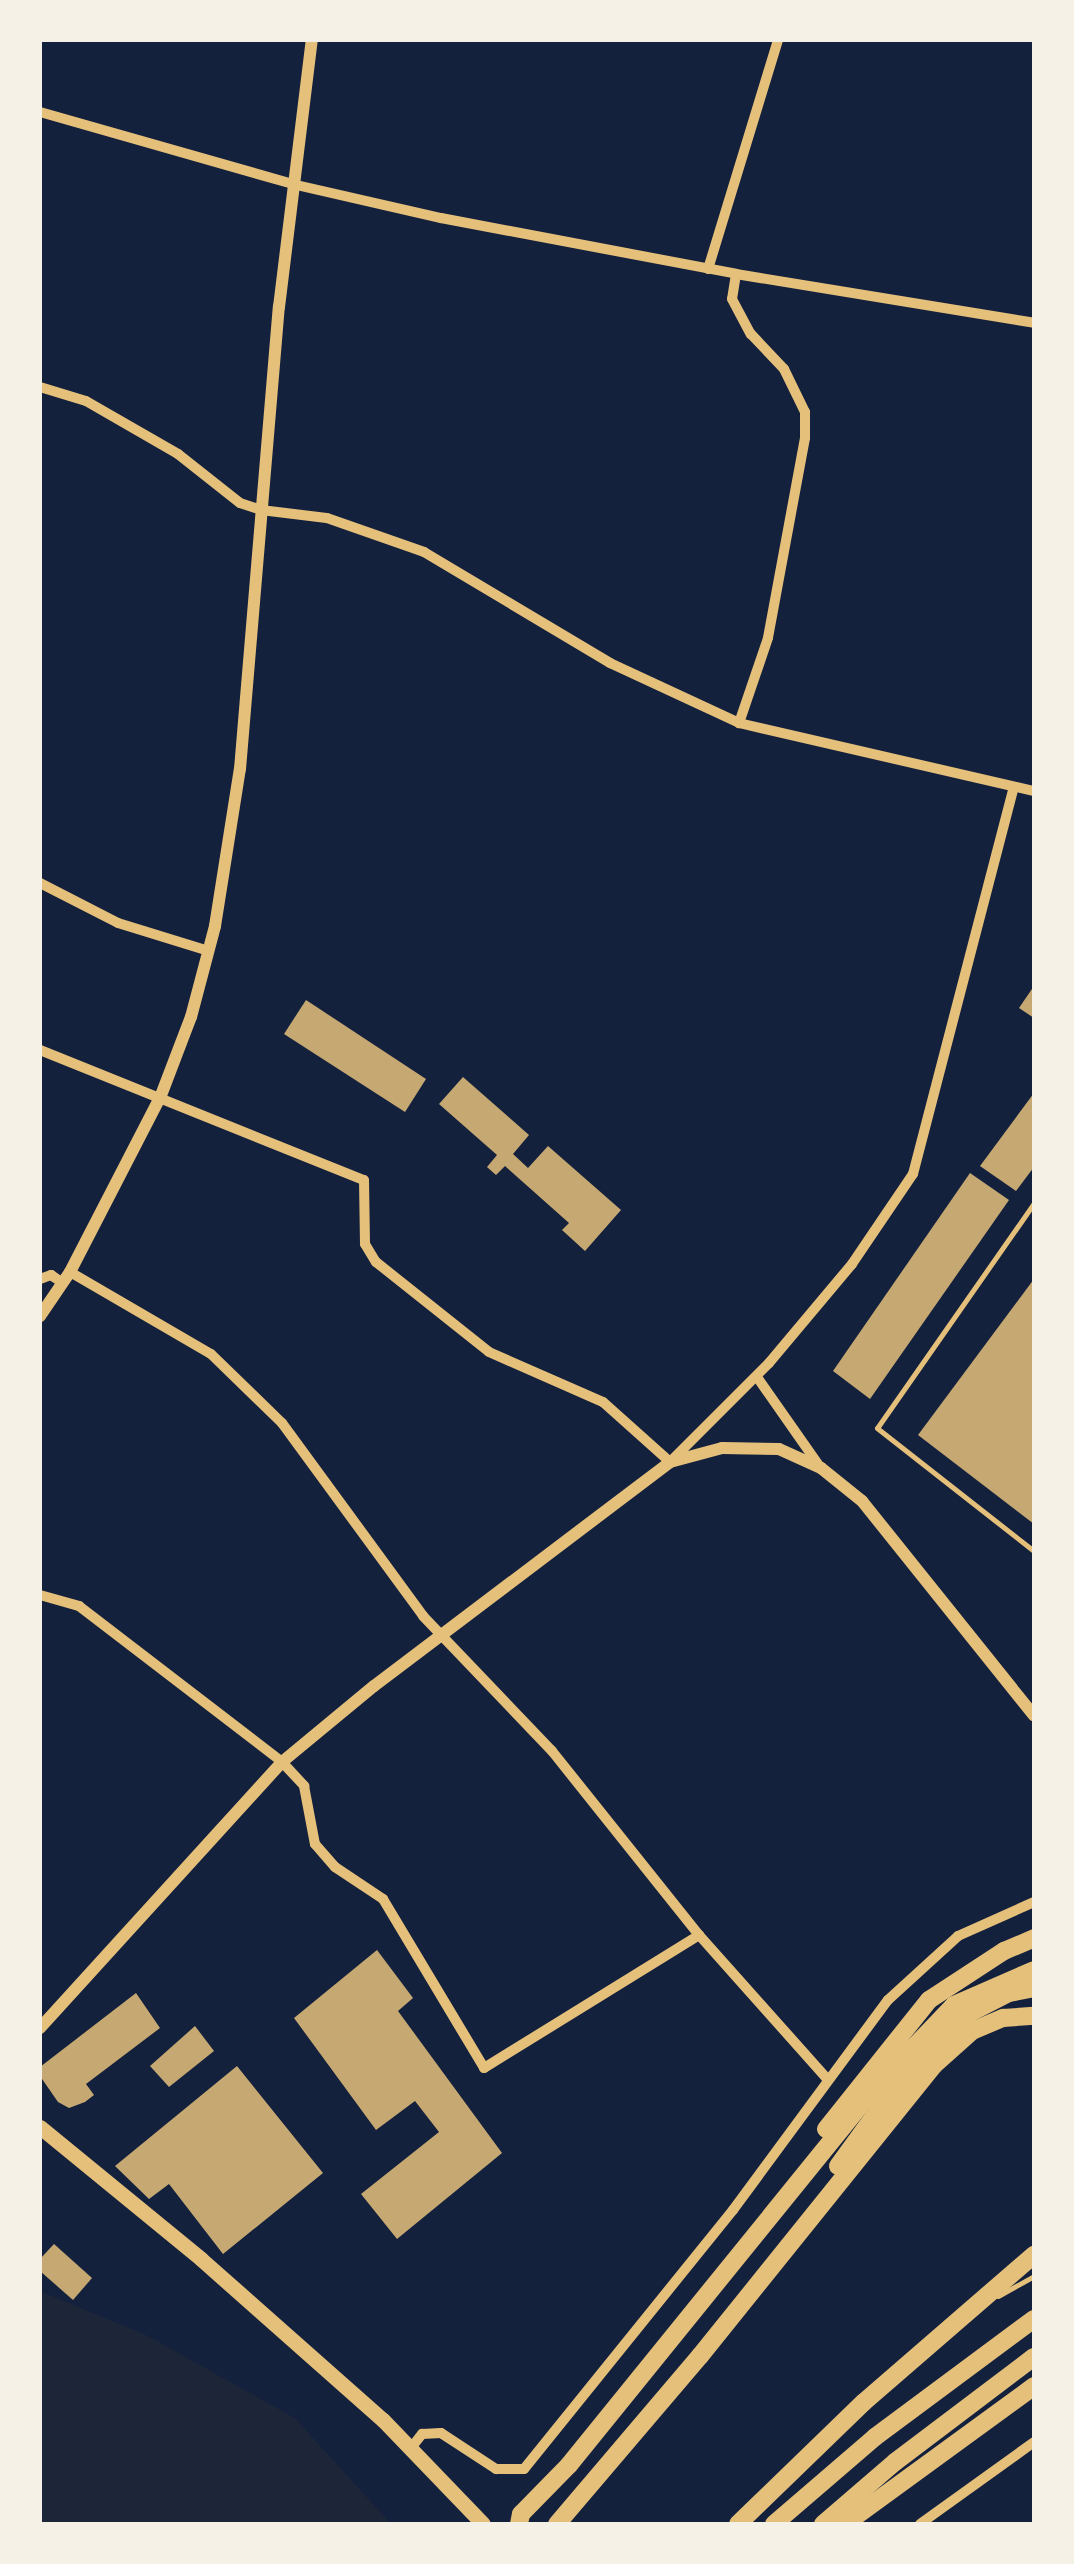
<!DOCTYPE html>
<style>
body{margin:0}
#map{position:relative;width:1074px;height:2564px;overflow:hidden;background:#14213d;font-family:Lato,sans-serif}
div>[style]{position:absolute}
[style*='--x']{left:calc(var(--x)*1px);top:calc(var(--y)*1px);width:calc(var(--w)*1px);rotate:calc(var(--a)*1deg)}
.green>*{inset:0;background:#1d2539}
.building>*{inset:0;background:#c6a872}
.service>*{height:5px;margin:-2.5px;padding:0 2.5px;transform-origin:2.5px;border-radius:2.5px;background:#e5c07b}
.minor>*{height:10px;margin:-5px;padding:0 5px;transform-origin:5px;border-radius:5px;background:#e5c07b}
.tertiary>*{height:12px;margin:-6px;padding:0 6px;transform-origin:6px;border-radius:6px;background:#e5c07b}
.primary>*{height:15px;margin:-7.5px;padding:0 7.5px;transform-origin:7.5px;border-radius:7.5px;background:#e5c07b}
.motorway>*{height:18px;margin:-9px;padding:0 9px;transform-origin:9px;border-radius:9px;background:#e5c07b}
span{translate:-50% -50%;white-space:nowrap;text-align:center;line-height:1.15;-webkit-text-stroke:8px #f6f1e7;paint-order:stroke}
.frame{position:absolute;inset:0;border:42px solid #f6f1e7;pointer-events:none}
</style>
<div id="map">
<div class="green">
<div style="clip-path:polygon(40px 2291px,146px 2335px,295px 2418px,391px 2524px,40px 2524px)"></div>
</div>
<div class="building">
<div style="clip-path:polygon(1034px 986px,1034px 1018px,1019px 1008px)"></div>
<div style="clip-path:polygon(306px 1000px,426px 1079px,405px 1112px,284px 1034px)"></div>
<div style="clip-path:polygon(463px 1077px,529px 1135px,513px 1154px,528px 1168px,548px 1146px,621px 1210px,585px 1251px,562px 1230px,569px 1223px,505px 1166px,496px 1175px,487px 1167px,497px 1155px,439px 1104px)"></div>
<div style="clip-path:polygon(1034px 1093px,1034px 1167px,1016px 1191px,980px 1166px)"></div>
<div style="clip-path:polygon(970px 1173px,1009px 1200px,870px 1399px,833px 1371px)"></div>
<div style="clip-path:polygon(1034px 1279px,1034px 1524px,918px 1435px)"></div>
<div style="clip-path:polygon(377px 1950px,413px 1998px,398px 2011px,502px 2153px,397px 2239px,361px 2194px,439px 2132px,415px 2101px,376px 2130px,294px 2018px)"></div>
<div style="clip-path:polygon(136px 1993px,160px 2028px,86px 2084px,94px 2095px,85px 2102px,69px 2108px,58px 2102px,40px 2076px,40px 2067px)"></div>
<div style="clip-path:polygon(195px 2026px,214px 2051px,169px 2087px,150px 2066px)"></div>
<div style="clip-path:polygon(237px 2066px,323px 2173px,223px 2254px,169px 2184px,149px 2199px,115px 2166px)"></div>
<div style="clip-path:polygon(54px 2244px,92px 2278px,73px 2300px,40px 2271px,40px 2259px)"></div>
</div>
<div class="service">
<div style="--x:1034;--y:1203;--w:274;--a:124.9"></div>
<div style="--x:877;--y:1428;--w:199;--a:38.1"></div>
<div style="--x:998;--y:2296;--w:41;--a:-29.1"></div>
</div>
<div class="minor">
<div style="--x:40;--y:112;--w:262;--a:15.9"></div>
<div style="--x:292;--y:184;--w:153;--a:12.9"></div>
<div style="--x:441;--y:218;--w:300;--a:10.7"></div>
<div style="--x:736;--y:274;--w:302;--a:9.3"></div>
<div style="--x:708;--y:269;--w:239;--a:-73"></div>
<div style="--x:736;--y:274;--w:25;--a:99"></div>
<div style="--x:732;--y:299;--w:40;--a:62"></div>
<div style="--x:751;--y:334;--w:48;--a:46.7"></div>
<div style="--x:784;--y:369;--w:48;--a:64"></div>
<div style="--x:805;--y:412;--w:26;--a:90"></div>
<div style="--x:805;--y:438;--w:203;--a:100.5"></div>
<div style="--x:768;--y:638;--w:90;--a:108.8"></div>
<div style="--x:40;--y:387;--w:48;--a:16.9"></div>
<div style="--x:86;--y:401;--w:106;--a:29.9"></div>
<div style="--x:178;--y:454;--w:79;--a:38.3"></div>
<div style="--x:240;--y:503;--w:22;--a:18"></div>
<div style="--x:261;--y:510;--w:66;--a:6.9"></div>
<div style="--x:327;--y:518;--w:103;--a:19.3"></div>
<div style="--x:424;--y:552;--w:217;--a:30.8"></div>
<div style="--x:610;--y:663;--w:142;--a:24.9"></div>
<div style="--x:739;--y:723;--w:303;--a:13"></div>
<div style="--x:40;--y:883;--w:88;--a:27.1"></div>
<div style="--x:118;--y:923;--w:95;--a:17.1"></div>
<div style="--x:40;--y:1050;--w:349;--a:21.9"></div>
<div style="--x:364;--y:1180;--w:64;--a:89.1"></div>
<div style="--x:365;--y:1244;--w:21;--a:59"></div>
<div style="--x:376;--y:1262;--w:144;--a:38.5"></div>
<div style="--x:489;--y:1352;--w:124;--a:23.7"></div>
<div style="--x:603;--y:1402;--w:90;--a:41.8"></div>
<div style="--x:670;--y:1462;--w:140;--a:-45"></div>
<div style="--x:769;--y:1363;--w:129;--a:-50"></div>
<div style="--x:852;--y:1264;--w:109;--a:-55.9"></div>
<div style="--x:913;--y:1174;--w:400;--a:-75.4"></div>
<div style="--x:70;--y:1272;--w:163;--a:30.2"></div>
<div style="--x:211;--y:1354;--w:99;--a:44.2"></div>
<div style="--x:282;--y:1423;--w:239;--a:53.8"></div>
<div style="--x:423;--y:1616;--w:187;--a:46.3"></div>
<div style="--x:552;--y:1751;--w:236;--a:51.4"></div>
<div style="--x:699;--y:1935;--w:194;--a:48.3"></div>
<div style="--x:40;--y:1279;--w:12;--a:-20"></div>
<div style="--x:51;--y:1275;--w:14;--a:34"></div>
<div style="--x:757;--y:1377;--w:110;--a:55"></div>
<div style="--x:40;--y:1595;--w:41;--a:15.8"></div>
<div style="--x:79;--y:1606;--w:256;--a:37.5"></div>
<div style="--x:282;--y:1762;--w:33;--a:47"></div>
<div style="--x:304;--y:1786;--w:59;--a:79.3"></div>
<div style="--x:315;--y:1844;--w:30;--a:49"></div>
<div style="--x:335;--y:1867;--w:58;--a:33.7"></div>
<div style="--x:383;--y:1899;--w:197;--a:59.1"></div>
<div style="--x:484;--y:2068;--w:253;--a:-31.7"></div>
<div style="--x:411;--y:2448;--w:18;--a:-52"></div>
<div style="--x:422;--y:2434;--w:19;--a:-3"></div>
<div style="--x:441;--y:2433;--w:66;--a:33.2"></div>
<div style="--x:496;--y:2469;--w:28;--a:0"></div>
<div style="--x:524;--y:2469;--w:333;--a:-51.1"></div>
<div style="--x:733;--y:2210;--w:261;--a:-53.6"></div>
<div style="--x:888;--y:2000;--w:95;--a:-42.4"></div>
<div style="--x:958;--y:1936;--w:83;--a:-24.1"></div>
<div style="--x:920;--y:2524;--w:140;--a:-35.7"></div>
</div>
<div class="tertiary">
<div style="--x:40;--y:1316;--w:53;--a:-55.7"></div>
<div style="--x:70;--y:1272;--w:196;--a:-62.7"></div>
<div style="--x:160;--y:1098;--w:87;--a:-69.1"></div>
<div style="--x:191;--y:1017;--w:94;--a:-75.2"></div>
<div style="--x:215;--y:926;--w:159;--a:-81"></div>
<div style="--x:240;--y:769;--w:464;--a:-85.2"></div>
<div style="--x:279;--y:307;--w:269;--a:-83"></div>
<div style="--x:40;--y:2028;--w:360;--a:-47.7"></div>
<div style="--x:282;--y:1762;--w:119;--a:-39.6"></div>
<div style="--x:374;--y:1686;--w:371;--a:-37.1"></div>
<div style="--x:670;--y:1462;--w:54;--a:-15.1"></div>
<div style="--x:722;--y:1448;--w:57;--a:1"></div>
<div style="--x:779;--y:1449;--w:46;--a:24.3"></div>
<div style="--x:821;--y:1468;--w:53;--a:38.8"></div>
<div style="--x:862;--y:1501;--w:275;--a:51.3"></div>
</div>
<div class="primary">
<div style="--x:40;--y:2127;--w:208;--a:39.3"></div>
<div style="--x:201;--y:2259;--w:243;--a:41.5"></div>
<div style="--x:383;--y:2420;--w:144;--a:46.1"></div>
</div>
<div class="motorway">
<div style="--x:826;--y:2129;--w:165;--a:-51.4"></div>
<div style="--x:929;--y:2000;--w:90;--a:-33.2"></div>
<div style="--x:1004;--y:1951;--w:33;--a:-23"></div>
<div style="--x:838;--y:2166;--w:122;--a:-54"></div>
<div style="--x:910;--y:2067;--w:72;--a:-43.9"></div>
<div style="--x:962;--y:2017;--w:53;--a:-27.1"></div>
<div style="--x:1009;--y:1993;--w:25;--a:-11"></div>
<div style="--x:519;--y:2524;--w:10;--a:-79"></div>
<div style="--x:521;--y:2514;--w:69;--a:-45.6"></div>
<div style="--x:569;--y:2465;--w:480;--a:-51"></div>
<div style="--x:871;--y:2092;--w:120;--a:-46.3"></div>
<div style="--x:954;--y:2005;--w:87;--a:-23.6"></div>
<div style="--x:557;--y:2524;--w:221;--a:-49.6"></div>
<div style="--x:700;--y:2356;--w:373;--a:-51.2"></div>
<div style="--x:934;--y:2065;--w:51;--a:-41.8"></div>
<div style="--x:972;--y:2031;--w:34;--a:-23"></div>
<div style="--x:1003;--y:2018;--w:31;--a:-4"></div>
<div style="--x:738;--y:2524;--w:175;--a:-44.1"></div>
<div style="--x:864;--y:2402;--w:225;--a:-40.9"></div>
<div style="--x:774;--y:2524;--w:133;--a:-40.7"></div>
<div style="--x:875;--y:2437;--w:198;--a:-36.6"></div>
<div style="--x:823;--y:2524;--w:95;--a:-40.7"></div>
<div style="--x:895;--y:2462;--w:174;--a:-37.1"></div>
<div style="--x:845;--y:2524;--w:234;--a:-36.1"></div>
</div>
<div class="frame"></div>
</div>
